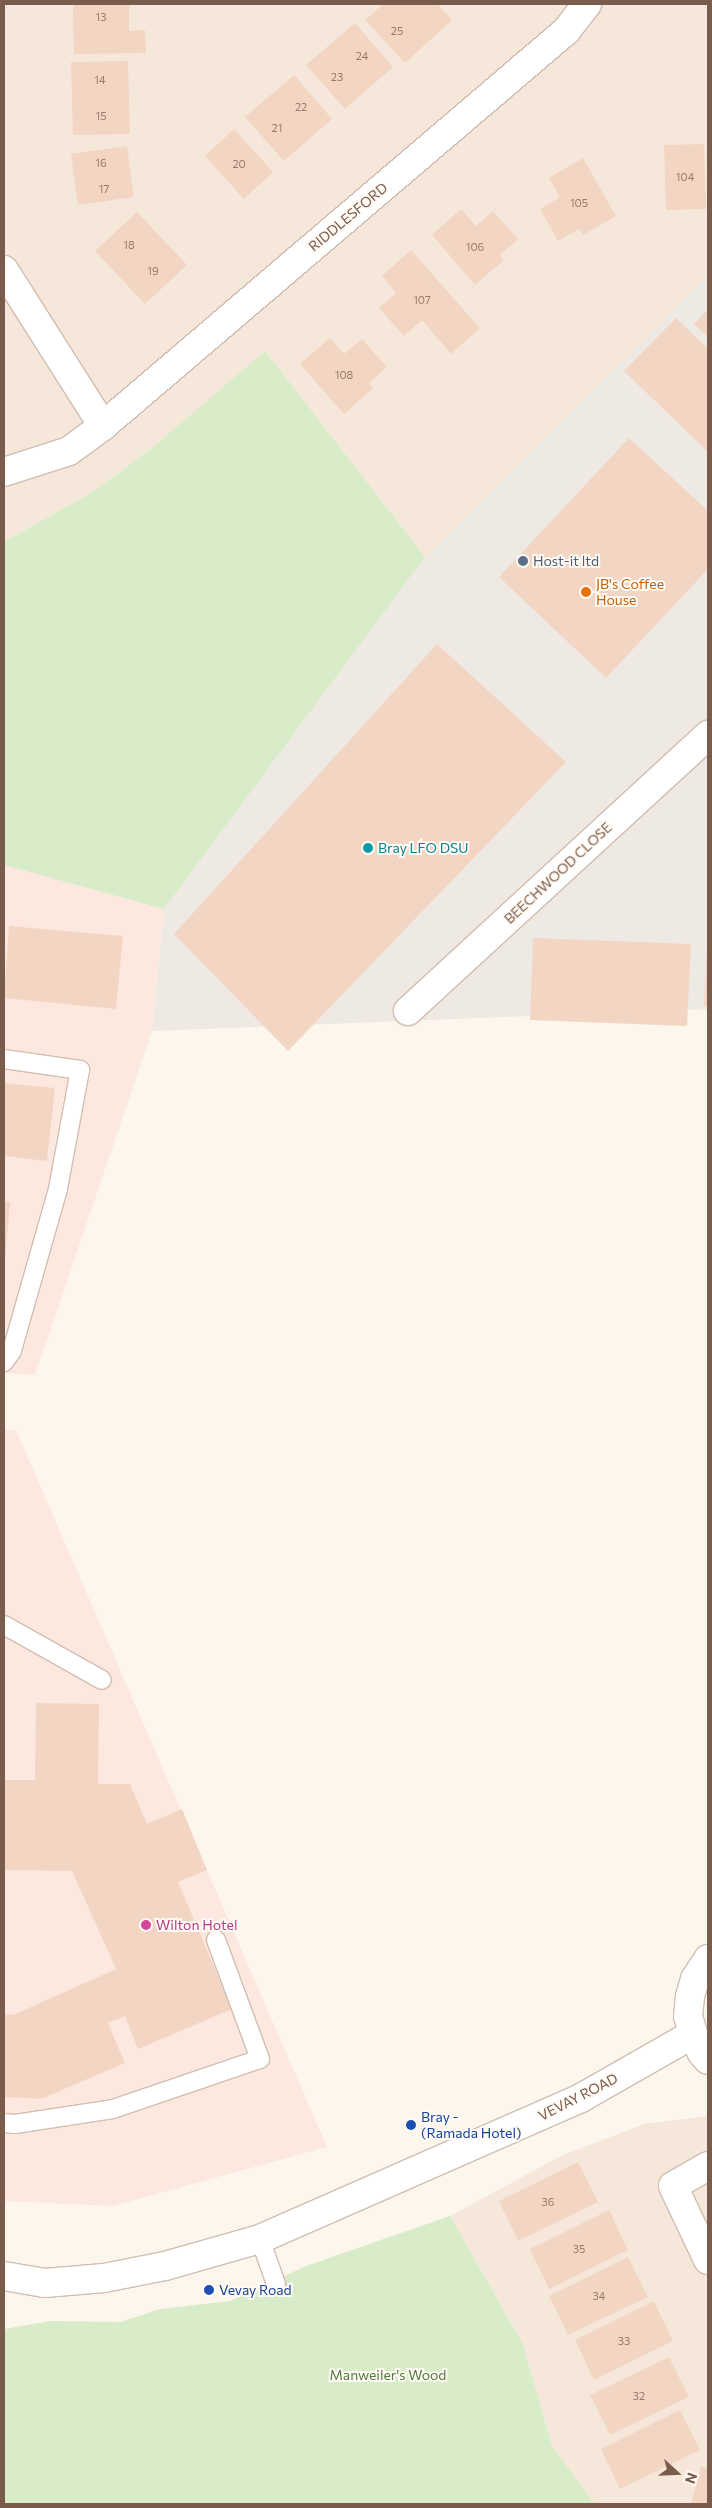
<!DOCTYPE html>
<style>
body{margin:0}
#map{position:relative;width:712px;height:2508px;overflow:hidden;background:#fdf6ec;font-family:Commissioner,sans-serif}
div>[style]{position:absolute}
[style*='--x']{left:calc(var(--x)*1px);top:calc(var(--y)*1px);width:calc(var(--w)*1px);rotate:calc(var(--a)*1deg)}
.residential>*{inset:0;background:#f5e8da}
.commercial>*{inset:0;background:#fde8e0}
.industrial>*{inset:0;background:#efe9e4}
.green>*{inset:0;background:#d8ecc9}
.building>*{inset:0;background:#f3d5c3}
.roads{filter:drop-shadow(1px 0 #d1beb0) drop-shadow(-1px 0 #d1beb0) drop-shadow(0 1px #d1beb0) drop-shadow(0 -1px #d1beb0)}
.service>*{height:18px;margin:-9px;padding:0 9px;transform-origin:9px;border-radius:9px;background:#fff}
.minor>*{height:28px;margin:-14px;padding:0 14px;transform-origin:14px;border-radius:14px;background:#fff}
.secondary>*{height:28px;margin:-14px;padding:0 14px;transform-origin:14px;border-radius:14px;background:#fff}
.dots>*{width:14px;height:14px;translate:-50% -50%;box-sizing:border-box;border:2px solid #fffaf3;border-radius:50%}
span{translate:-50% -50%;white-space:nowrap;text-align:center;line-height:1.15;-webkit-text-stroke:4px #fffaf3;paint-order:stroke}
.number-label{font-size:11px;color:#987a6a}
.number-label span{-webkit-text-stroke-width:0}
.street-label{font-size:14px;color:#7a5c4d}
.service-label{font-size:14px;color:#4e5e75}
.left{translate:0 -50%;text-align:left}
.food-label{font-size:14px;color:#c56008}
.culture-label{font-size:14px;color:#0d838f}
.hotel-label{font-size:14px;color:#b23c85}
.transit-label{font-size:14px;color:#164399}
.park-label{font-size:14px;color:#537a41}
.frame{position:absolute;inset:0;border:5px solid #7a5c4d;pointer-events:none}
.north{position:absolute;left:652px;top:2448px;width:50px;height:50px;-webkit-text-stroke:4px #fffaf3;paint-order:stroke;rotate:110deg;font-size:14px;font-weight:700;line-height:20px;text-align:center;color:#7a5c4d}
.north::after{content:'';display:block;margin:auto;width:18px;height:22px;background:#7a5c4d;clip-path:polygon(50% 0,100% 100%,50% 72%,0 100%)}
</style>
<div id="map">
<div class="residential">
<div style="clip-path:polygon(4px 4px,708px 4px,708px 274px,425px 557px,265px 352px,152px 448px,96px 490px,4px 542px)"></div>
<div style="clip-path:polygon(708px 2116px,708px 2504px,595px 2504px,552px 2446px,523px 2344px,450px 2216px,561px 2156px,644px 2124px)"></div>
</div>
<div class="commercial">
<div style="clip-path:polygon(4px 865px,164px 909px,152px 1031px,35px 1375px,4px 1373px)"></div>
<div style="clip-path:polygon(4px 1430px,16px 1430px,327px 2147px,113px 2206px,4px 2201px)"></div>
</div>
<div class="industrial">
<div style="clip-path:polygon(708px 274px,708px 1009px,152px 1031px,164px 909px,425px 557px)"></div>
</div>
<div class="green">
<div style="clip-path:polygon(265px 351px,425px 557px,164px 909px,4px 865px,4px 542px,96px 490px,152px 448px)"></div>
<div style="clip-path:polygon(450px 2216px,523px 2344px,552px 2446px,595px 2504px,4px 2504px,4px 2329px,51px 2321px,121px 2322px,160px 2309px,230px 2301px,306px 2266px)"></div>
</div>
<div class="building">
<div style="clip-path:polygon(73px 4px,129px 4px,129px 31px,145px 30px,146px 53px,74px 54px)"></div>
<div style="clip-path:polygon(383px 4px,437px 4px,452px 20px,405px 63px,365px 20px)"></div>
<div style="clip-path:polygon(355px 23px,393px 67px,345px 109px,306px 65px)"></div>
<div style="clip-path:polygon(128px 61px,130px 134px,73px 135px,71px 62px)"></div>
<div style="clip-path:polygon(294px 75px,332px 119px,284px 161px,245px 117px)"></div>
<div style="clip-path:polygon(234px 129px,273px 172px,244px 199px,205px 156px)"></div>
<div style="clip-path:polygon(704px 144px,706px 209px,666px 210px,664px 145px)"></div>
<div style="clip-path:polygon(127px 146px,134px 197px,78px 205px,71px 154px)"></div>
<div style="clip-path:polygon(583px 158px,616px 216px,583px 235px,579px 229px,558px 241px,540px 209px,560px 197px,549px 178px)"></div>
<div style="clip-path:polygon(461px 209px,476px 226px,493px 211px,518px 239px,500px 255px,504px 260px,475px 285px,432px 235px)"></div>
<div style="clip-path:polygon(137px 212px,187px 265px,145px 304px,95px 251px)"></div>
<div style="clip-path:polygon(411px 250px,480px 328px,451px 354px,422px 320px,404px 336px,379px 308px,396px 293px,382px 276px)"></div>
<div style="clip-path:polygon(708px 309px,708px 337px,694px 324px)"></div>
<div style="clip-path:polygon(676px 318px,708px 349px,708px 452px,624px 371px)"></div>
<div style="clip-path:polygon(330px 338px,344px 354px,362px 339px,387px 367px,369px 383px,373px 388px,344px 414px,300px 364px)"></div>
<div style="clip-path:polygon(629px 438px,708px 511px,708px 569px,606px 678px,499px 577px)"></div>
<div style="clip-path:polygon(437px 644px,566px 762px,288px 1051px,174px 934px)"></div>
<div style="clip-path:polygon(9px 926px,123px 936px,116px 1009px,4px 998px)"></div>
<div style="clip-path:polygon(533px 938px,691px 944px,687px 1026px,530px 1020px)"></div>
<div style="clip-path:polygon(707px 948px,708px 948px,708px 1006px,704px 1006px)"></div>
<div style="clip-path:polygon(4px 1083px,55px 1088px,47px 1161px,4px 1156px)"></div>
<div style="clip-path:polygon(4px 1201px,10px 1202px,5px 1259px,4px 1259px)"></div>
<div style="clip-path:polygon(36px 1703px,99px 1704px,98px 1784px,130px 1784px,147px 1824px,182px 1809px,207px 1870px,178px 1882px,232px 2009px,138px 2049px,125px 2016px,108px 2023px,125px 2063px,41px 2099px,4px 2097px,4px 2014px,13px 2015px,116px 1969px,72px 1871px,4px 1870px,4px 1780px,35px 1780px)"></div>
<div style="clip-path:polygon(578px 2162px,598px 2202px,518px 2241px,499px 2201px)"></div>
<div style="clip-path:polygon(609px 2210px,628px 2250px,549px 2289px,530px 2249px)"></div>
<div style="clip-path:polygon(628px 2257px,648px 2297px,568px 2335px,549px 2296px)"></div>
<div style="clip-path:polygon(654px 2301px,673px 2341px,594px 2380px,575px 2340px)"></div>
<div style="clip-path:polygon(669px 2357px,689px 2397px,610px 2435px,590px 2395px)"></div>
<div style="clip-path:polygon(680px 2410px,700px 2450px,620px 2489px,601px 2449px)"></div>
<div style="clip-path:polygon(701px 2466px,708px 2468px,708px 2504px,691px 2504px)"></div>
</div>
<div class="roads">
<div class="service">
<div style="--x:4;--y:1059;--w:77;--a:8.2"></div>
<div style="--x:80;--y:1070;--w:121;--a:100.5"></div>
<div style="--x:58;--y:1189;--w:168;--a:105.9"></div>
<div style="--x:12;--y:1351;--w:14;--a:126"></div>
<div style="--x:4;--y:1625;--w:112;--a:29.3"></div>
<div style="--x:4;--y:2123;--w:11;--a:5"></div>
<div style="--x:15;--y:2124;--w:99;--a:-8.7"></div>
<div style="--x:113;--y:2109;--w:155;--a:-18.8"></div>
<div style="--x:260;--y:2059;--w:127;--a:-110.3"></div>
<div style="--x:260;--y:2239;--w:48;--a:70.4"></div>
</div>
<div class="minor">
<div style="--x:4;--y:270;--w:185;--a:57.6"></div>
<div style="--x:4;--y:472;--w:68;--a:-17.9"></div>
<div style="--x:69;--y:451;--w:42;--a:-36.3"></div>
<div style="--x:103;--y:426;--w:609;--a:-40.47"></div>
<div style="--x:566;--y:31;--w:34;--a:-52"></div>
<div style="--x:408;--y:1011;--w:408;--a:-42.6"></div>
<div style="--x:708;--y:2166;--w:40;--a:150.3"></div>
<div style="--x:673;--y:2186;--w:82;--a:64.7"></div>
</div>
<div class="secondary">
<div style="--x:708;--y:1959;--w:24;--a:123"></div>
<div style="--x:695;--y:1979;--w:19;--a:106"></div>
<div style="--x:690;--y:1997;--w:19;--a:96"></div>
<div style="--x:688;--y:2016;--w:19;--a:74"></div>
<div style="--x:693;--y:2034;--w:21;--a:65"></div>
<div style="--x:702;--y:2053;--w:9;--a:49"></div>
<div style="--x:4;--y:2276;--w:42;--a:9.7"></div>
<div style="--x:45;--y:2283;--w:59;--a:-4.8"></div>
<div style="--x:104;--y:2278;--w:62;--a:-11.1"></div>
<div style="--x:165;--y:2266;--w:99;--a:-15.9"></div>
<div style="--x:260;--y:2239;--w:351;--a:-23.7"></div>
<div style="--x:581;--y:2098;--w:129;--a:-29.7"></div>
</div>
</div>
<div class="dots">
<div style="left:523px;top:561px;background:#5c6f8a"></div>
<div style="left:586px;top:592px;background:#e8710a"></div>
<div style="left:368px;top:848px;background:#0f9aa8"></div>
<div style="left:146px;top:1925px;background:#d1479c"></div>
<div style="left:411px;top:2125px;background:#1a4fb4"></div>
<div style="left:209px;top:2290px;background:#1a4fb4"></div>
</div>
<div class="number-label">
<span style="left:101px;top:17px">13</span>
<span style="left:397px;top:31px">25</span>
<span style="left:362px;top:56px">24</span>
<span style="left:337px;top:77px">23</span>
<span style="left:100px;top:80px">14</span>
<span style="left:301px;top:107px">22</span>
<span style="left:101px;top:116px">15</span>
<span style="left:277px;top:128px">21</span>
<span style="left:101px;top:163px">16</span>
<span style="left:239px;top:164px">20</span>
<span style="left:685px;top:177px">104</span>
<span style="left:104px;top:189px">17</span>
<span style="left:579px;top:203px">105</span>
<span style="left:129px;top:245px">18</span>
<span style="left:475px;top:247px">106</span>
<span style="left:153px;top:271px">19</span>
<span style="left:422px;top:300px">107</span>
<span style="left:344px;top:375px">108</span>
<span style="left:548px;top:2202px">36</span>
<span style="left:579px;top:2249px">35</span>
<span style="left:599px;top:2296px">34</span>
<span style="left:624px;top:2341px">33</span>
<span style="left:639px;top:2396px">32</span>
</div>
<div class="street-label">
<span style="left:348px;top:217px;rotate:-40deg">RIDDLESFORD</span>
<span style="left:558px;top:873px;rotate:-43deg">BEECHWOOD CLOSE</span>
<span style="left:578px;top:2097px;rotate:-27deg">VEVAY ROAD</span>
</div>
<div class="service-label">
<span class="left" style="left:533px;top:561px">Host-it ltd</span>
</div>
<div class="food-label">
<span class="left" style="left:596px;top:592px">JB's Coffee<br>House</span>
</div>
<div class="culture-label">
<span class="left" style="left:378px;top:848px">Bray LFO DSU</span>
</div>
<div class="hotel-label">
<span class="left" style="left:156px;top:1925px">Wilton Hotel</span>
</div>
<div class="transit-label">
<span class="left" style="left:421px;top:2125px">Bray -<br>(Ramada Hotel)</span>
<span class="left" style="left:219px;top:2290px">Vevay Road</span>
</div>
<div class="park-label">
<span style="left:388px;top:2375px">Manweiler's Wood</span>
</div>
<div class="frame"></div>
<div class="north">N</div>
</div>
